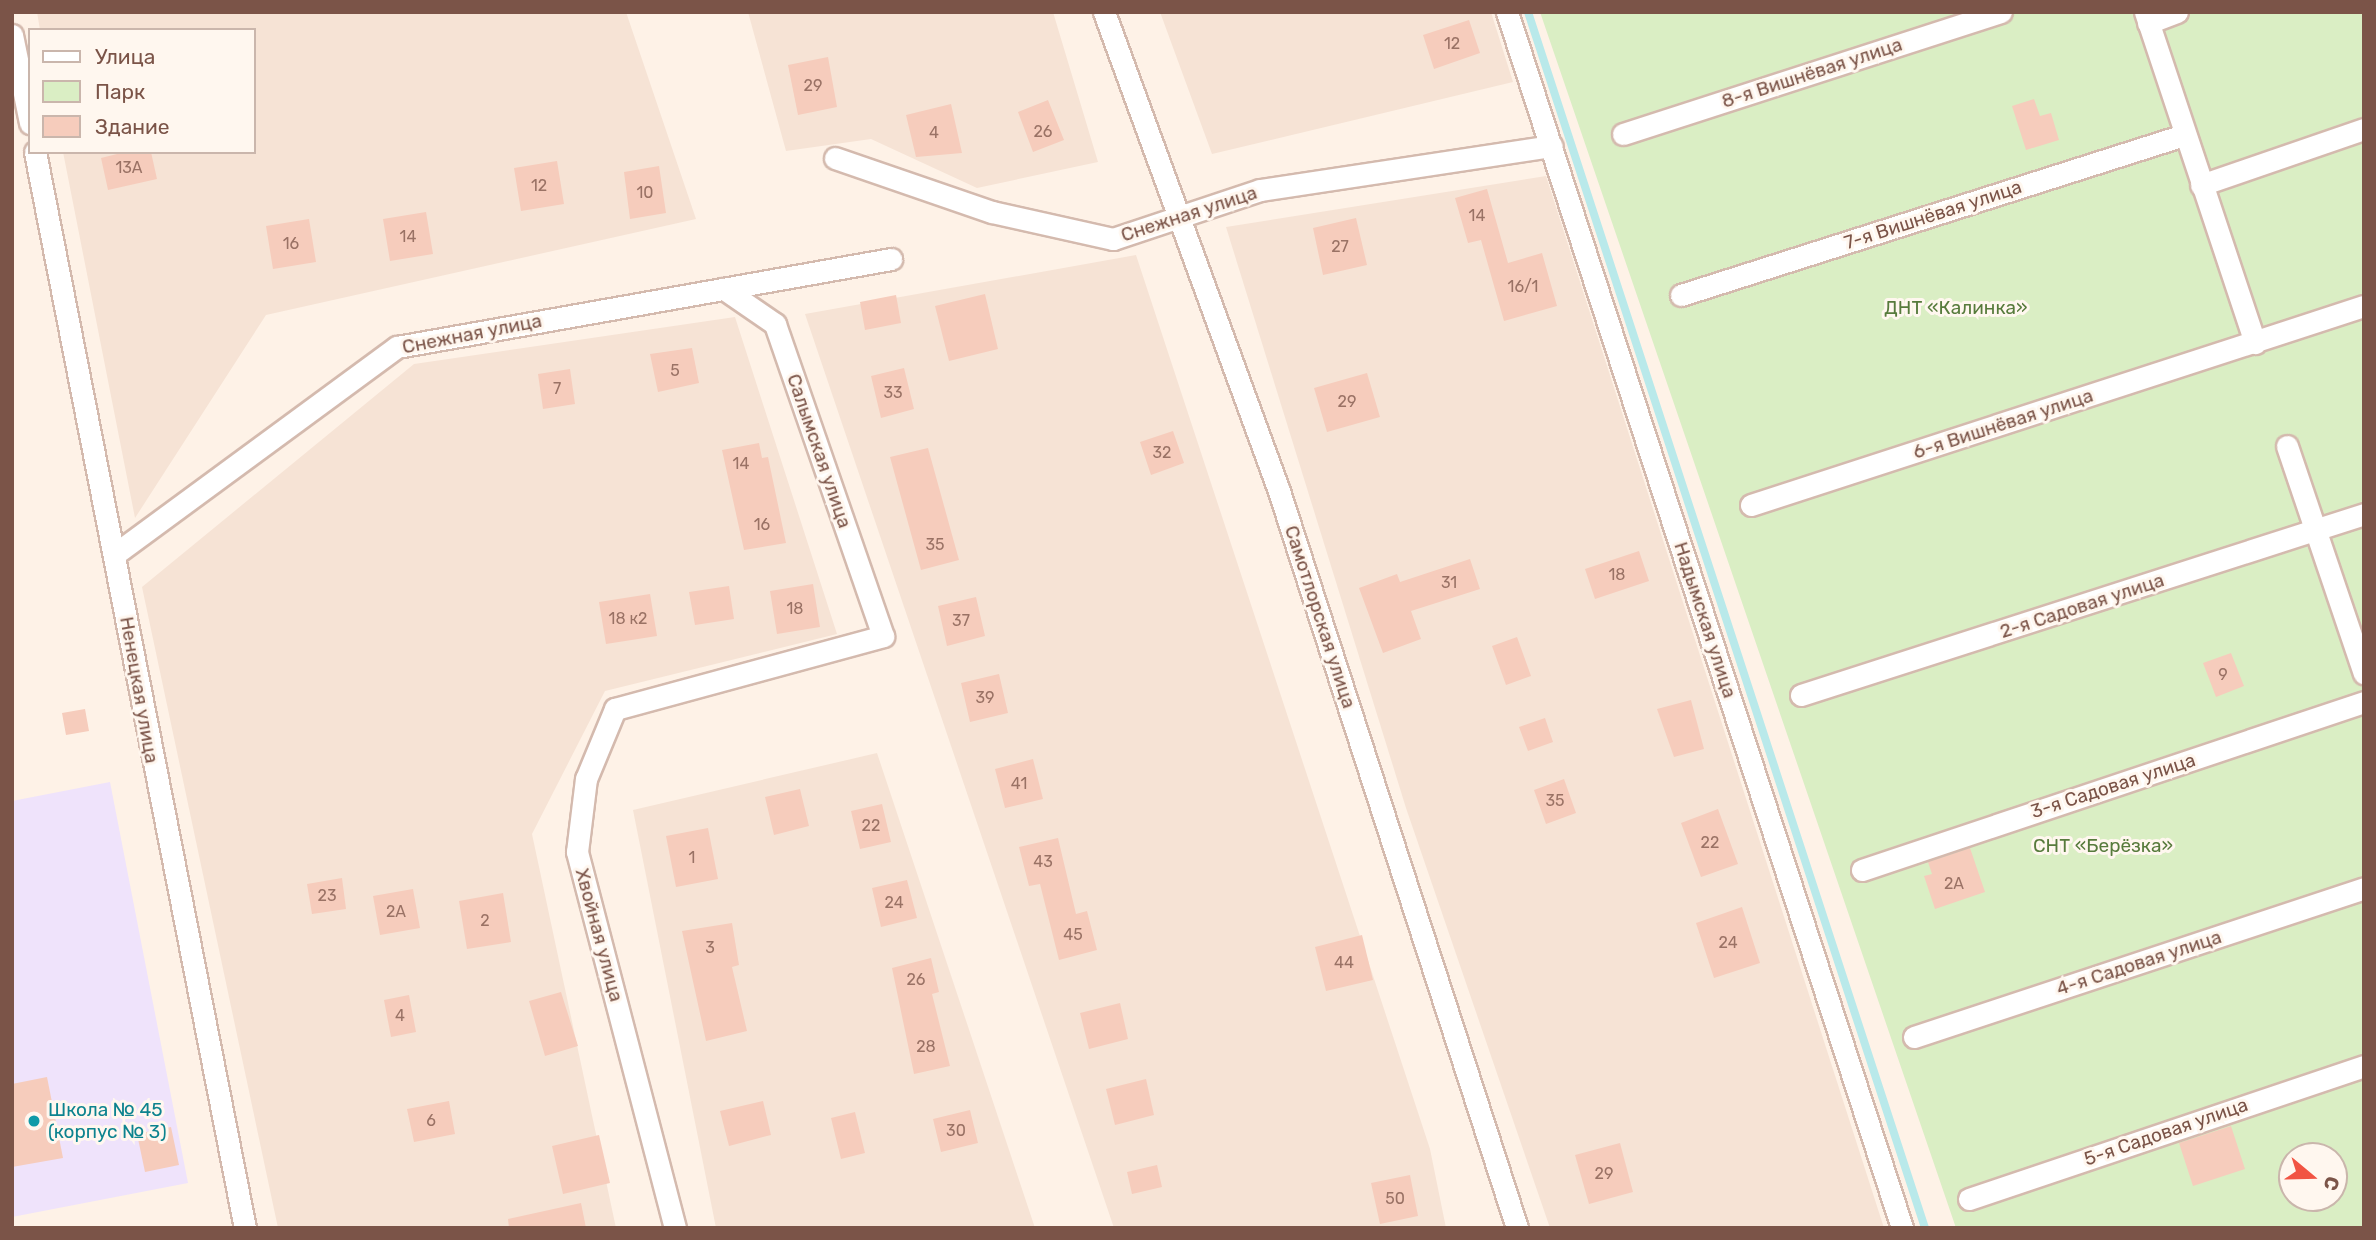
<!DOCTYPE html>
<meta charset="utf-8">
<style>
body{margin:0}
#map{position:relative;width:2376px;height:1240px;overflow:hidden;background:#fef2e7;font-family:Rubik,sans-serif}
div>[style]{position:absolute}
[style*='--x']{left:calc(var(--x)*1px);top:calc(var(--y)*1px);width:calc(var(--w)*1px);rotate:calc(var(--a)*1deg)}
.residential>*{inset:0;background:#f6e3d5}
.education>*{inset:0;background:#efe3fb}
.green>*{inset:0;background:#daeec4}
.stream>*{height:8px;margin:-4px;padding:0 4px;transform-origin:4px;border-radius:4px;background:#b9e9ea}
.building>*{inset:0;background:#f6ccbc}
.roads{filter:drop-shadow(2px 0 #d4baae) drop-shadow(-2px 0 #d4baae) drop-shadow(0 2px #d4baae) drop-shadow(0 -2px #d4baae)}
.minor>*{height:21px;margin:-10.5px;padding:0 10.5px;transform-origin:10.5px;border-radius:10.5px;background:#fff}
.dots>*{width:19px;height:19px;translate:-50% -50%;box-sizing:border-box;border:4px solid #fff7ef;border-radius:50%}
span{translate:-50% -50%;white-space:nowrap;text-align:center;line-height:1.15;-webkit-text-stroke:6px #fff7ef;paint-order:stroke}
.number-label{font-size:16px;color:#9a7265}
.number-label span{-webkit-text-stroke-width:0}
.street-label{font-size:19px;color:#7b5448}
.park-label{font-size:19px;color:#577b3c}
.culture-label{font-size:19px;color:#0d838f}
.left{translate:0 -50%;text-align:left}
.frame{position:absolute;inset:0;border:14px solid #7b5448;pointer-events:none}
.legend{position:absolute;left:28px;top:28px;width:228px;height:126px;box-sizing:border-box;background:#fff7ef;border:2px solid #cab6ac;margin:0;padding:9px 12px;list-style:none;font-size:21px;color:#7b5448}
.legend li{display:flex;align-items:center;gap:14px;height:35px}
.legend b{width:35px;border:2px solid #cab6ac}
.north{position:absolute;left:2278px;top:1142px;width:70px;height:70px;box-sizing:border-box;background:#fff7ef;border:2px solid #cab6ac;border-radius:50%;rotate:109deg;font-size:19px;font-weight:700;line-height:28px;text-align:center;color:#7b5448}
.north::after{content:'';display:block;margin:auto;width:24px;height:32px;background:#f15443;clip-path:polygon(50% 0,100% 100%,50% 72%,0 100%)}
</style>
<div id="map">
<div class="residential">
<div style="clip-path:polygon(37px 12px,626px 12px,696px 219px,266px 315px,135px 518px,63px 152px,254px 152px,254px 30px,40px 30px)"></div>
<div style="clip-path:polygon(748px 12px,1053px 12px,1098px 162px,977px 188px,871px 139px,786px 151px)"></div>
<div style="clip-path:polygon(1160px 12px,1491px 12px,1513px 82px,1212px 154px)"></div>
<div style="clip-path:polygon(1546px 176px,1884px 1228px,1550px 1228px,1406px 808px,1226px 227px)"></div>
<div style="clip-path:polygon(1136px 255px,1430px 1149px,1446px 1228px,1114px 1228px,805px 314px)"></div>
<div style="clip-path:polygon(735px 317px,837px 634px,605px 691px,532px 834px,616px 1228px,278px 1228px,142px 587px,414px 364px)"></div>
<div style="clip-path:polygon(877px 753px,1035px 1228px,716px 1228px,633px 810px)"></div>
</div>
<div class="education">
<div style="clip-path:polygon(110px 782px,188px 1183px,12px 1217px,12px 801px)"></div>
</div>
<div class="green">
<div style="clip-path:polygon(evenodd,1540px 12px,2364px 12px,2364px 1228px,1956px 1228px,1540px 12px,2292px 1156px,2334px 1156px,2334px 1198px,2292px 1198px,2292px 1156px)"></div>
</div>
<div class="stream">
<div style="--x:1528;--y:12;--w:1279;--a:71.92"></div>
</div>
<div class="building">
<div style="clip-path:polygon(1469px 20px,1480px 53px,1434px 69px,1423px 35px)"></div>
<div style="clip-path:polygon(828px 57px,837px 107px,798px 115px,788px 65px)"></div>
<div style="clip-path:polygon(2034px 99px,2040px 116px,2051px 113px,2059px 140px,2026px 150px,2012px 106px)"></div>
<div style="clip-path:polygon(1048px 100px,1064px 140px,1033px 152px,1018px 112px)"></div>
<div style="clip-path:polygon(951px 104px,962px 153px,916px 157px,906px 115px)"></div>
<div style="clip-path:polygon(125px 152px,151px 152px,157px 179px,108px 190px,101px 158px)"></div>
<div style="clip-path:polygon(557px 161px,564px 204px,521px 211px,514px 168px)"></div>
<div style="clip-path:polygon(659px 166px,666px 213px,630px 219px,624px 172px)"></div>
<div style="clip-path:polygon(1487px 189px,1508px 263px,1542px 253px,1557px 306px,1504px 321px,1481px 240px,1468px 243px,1455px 198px)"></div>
<div style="clip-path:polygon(426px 212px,433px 254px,390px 261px,383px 219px)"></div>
<div style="clip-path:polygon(1356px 218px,1367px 265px,1323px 275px,1313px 228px)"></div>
<div style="clip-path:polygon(309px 219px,316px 262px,273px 269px,266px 226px)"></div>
<div style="clip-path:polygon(985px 294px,998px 349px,949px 361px,935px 306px)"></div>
<div style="clip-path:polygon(896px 295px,901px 323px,865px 330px,860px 302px)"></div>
<div style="clip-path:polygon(692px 348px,699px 383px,658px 392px,650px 354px)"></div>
<div style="clip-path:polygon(904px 368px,914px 409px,881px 418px,871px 376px)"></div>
<div style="clip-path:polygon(570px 369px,575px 404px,543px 409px,538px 374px)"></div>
<div style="clip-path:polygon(1367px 373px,1380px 417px,1327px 432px,1314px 388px)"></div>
<div style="clip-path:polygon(1173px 431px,1184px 463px,1151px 475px,1140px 442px)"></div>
<div style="clip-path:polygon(759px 443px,762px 458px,768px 457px,786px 543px,744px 550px,722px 450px)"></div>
<div style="clip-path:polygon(928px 448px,959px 560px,921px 570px,890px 457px)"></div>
<div style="clip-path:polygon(1639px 551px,1649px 581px,1595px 599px,1585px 569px)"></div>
<div style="clip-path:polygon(1470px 559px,1480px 589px,1411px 611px,1421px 639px,1383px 653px,1359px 588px,1397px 574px,1400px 582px)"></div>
<div style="clip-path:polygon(813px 584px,820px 627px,777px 634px,770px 591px)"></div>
<div style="clip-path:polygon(729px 586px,734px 619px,695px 625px,689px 592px)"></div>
<div style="clip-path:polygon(650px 594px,657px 636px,606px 644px,599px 602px)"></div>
<div style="clip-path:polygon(976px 597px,985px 636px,947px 646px,938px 606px)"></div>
<div style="clip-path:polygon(1517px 637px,1531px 676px,1506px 685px,1492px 646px)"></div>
<div style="clip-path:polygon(2231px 653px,2244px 686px,2216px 697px,2203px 663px)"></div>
<div style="clip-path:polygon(999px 674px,1008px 713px,970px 722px,961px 683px)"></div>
<div style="clip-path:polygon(1691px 700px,1704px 749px,1674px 757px,1657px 709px)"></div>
<div style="clip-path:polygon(85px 709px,89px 731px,66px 735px,62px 713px)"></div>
<div style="clip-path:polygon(1545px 718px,1553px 742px,1528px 751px,1519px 727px)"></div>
<div style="clip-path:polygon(1033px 759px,1043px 799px,1005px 808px,995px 769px)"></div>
<div style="clip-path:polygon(1564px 779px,1576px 813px,1546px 824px,1534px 790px)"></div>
<div style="clip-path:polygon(800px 789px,809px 826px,774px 835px,765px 797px)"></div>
<div style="clip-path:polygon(882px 804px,891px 842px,860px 849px,851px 811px)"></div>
<div style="clip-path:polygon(1718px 809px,1738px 864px,1701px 877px,1681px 823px)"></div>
<div style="clip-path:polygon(708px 828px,718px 879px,676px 887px,666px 836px)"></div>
<div style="clip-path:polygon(1058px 838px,1076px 914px,1087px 911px,1097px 950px,1059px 960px,1040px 884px,1029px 886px,1019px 847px)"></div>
<div style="clip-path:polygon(1970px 848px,1985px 892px,1935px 909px,1924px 876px,1932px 874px,1928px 862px)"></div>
<div style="clip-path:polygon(342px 878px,346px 909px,312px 914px,307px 884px)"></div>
<div style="clip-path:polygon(907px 880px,917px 918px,881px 927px,872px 888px)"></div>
<div style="clip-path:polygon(413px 889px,420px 928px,380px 935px,373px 896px)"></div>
<div style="clip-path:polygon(503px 893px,511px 942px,467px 949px,459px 901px)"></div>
<div style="clip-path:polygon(1742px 907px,1760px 963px,1714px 978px,1696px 923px)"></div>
<div style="clip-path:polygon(732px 923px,739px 965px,732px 967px,747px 1031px,706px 1041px,682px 931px)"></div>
<div style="clip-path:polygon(1362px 935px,1373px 980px,1326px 991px,1315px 947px)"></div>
<div style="clip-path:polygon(931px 958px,939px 992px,932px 994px,950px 1066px,914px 1074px,892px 968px)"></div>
<div style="clip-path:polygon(561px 992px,578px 1046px,545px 1056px,529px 1001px)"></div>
<div style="clip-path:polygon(409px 995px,416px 1032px,391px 1037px,384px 1000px)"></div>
<div style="clip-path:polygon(1120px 1003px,1128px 1039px,1089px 1049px,1080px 1013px)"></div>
<div style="clip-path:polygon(47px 1077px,63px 1158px,12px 1167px,12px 1084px)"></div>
<div style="clip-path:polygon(1146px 1079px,1154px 1115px,1115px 1125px,1106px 1089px)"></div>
<div style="clip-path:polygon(449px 1101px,455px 1134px,414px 1142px,407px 1109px)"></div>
<div style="clip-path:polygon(763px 1101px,771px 1135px,729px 1146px,720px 1111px)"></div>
<div style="clip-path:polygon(970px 1110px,978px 1143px,941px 1152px,933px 1119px)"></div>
<div style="clip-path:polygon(855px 1112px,865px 1153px,841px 1159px,831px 1118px)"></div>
<div style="clip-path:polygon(2231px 1126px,2245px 1169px,2193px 1186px,2179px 1143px)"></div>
<div style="clip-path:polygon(171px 1127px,179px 1165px,145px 1172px,137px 1134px)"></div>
<div style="clip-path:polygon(599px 1135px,610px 1183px,563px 1194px,552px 1146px)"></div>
<div style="clip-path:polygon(1620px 1143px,1633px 1192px,1589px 1204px,1575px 1155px)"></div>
<div style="clip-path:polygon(1157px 1165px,1162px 1187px,1132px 1194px,1127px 1172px)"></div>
<div style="clip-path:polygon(1410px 1175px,1418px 1216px,1380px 1224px,1371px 1183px)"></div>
<div style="clip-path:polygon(581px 1203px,586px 1228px,509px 1228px,508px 1219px)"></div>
</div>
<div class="roads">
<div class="minor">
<div style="--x:1104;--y:12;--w:510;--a:69.93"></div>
<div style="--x:1279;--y:491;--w:774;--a:72.1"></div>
<div style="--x:1507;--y:12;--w:1279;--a:72"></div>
<div style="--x:2145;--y:12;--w:349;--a:71.6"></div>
<div style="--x:2148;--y:23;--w:31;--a:-21"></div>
<div style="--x:12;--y:35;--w:90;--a:78.4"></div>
<div style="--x:1623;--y:134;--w:397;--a:-17.9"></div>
<div style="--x:35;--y:152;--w:1096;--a:78.96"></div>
<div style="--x:835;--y:158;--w:166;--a:19"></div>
<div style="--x:992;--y:212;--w:124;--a:12.6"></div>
<div style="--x:1113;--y:239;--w:155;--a:-18.4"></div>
<div style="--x:1260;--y:190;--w:295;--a:-8.6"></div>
<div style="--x:2201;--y:185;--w:172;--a:-19"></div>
<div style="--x:1681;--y:295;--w:528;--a:-17.65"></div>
<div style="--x:2287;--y:446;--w:240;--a:71.3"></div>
<div style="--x:1751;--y:505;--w:644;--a:-17.99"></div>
<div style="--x:115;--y:554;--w:350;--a:-36.3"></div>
<div style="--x:397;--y:347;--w:502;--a:-10.1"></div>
<div style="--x:1801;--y:695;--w:591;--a:-17.82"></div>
<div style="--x:1862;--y:870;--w:529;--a:-18.5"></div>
<div style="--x:1914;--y:1037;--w:474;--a:-18.3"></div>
<div style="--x:1969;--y:1199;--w:417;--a:-18.6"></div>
<div style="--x:675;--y:1228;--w:389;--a:-104.6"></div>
<div style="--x:577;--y:852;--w:74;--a:-83"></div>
<div style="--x:586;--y:779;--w:76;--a:-67.5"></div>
<div style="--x:615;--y:709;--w:278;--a:-15.2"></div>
<div style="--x:883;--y:636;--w:330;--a:-109.1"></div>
<div style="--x:775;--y:324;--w:62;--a:-145.5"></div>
</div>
</div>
<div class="dots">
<div style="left:34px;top:1121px;background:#0f9aa8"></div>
</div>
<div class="number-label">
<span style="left:1452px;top:44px">12</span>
<span style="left:813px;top:86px">29</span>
<span style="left:1043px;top:132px">26</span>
<span style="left:934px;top:133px">4</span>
<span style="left:129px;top:168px">13А</span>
<span style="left:539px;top:186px">12</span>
<span style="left:645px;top:193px">10</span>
<span style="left:1477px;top:216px">14</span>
<span style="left:408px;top:237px">14</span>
<span style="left:291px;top:244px">16</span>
<span style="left:1340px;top:247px">27</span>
<span style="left:1523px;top:287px">16/1</span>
<span style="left:675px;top:371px">5</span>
<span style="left:557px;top:389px">7</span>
<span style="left:893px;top:393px">33</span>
<span style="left:1347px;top:402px">29</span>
<span style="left:1162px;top:453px">32</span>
<span style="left:741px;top:464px">14</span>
<span style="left:762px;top:525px">16</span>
<span style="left:935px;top:545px">35</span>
<span style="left:1617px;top:575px">18</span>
<span style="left:1449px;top:583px">31</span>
<span style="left:795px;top:609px">18</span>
<span style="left:628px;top:619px">18 к2</span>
<span style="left:961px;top:621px">37</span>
<span style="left:2223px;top:675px">9</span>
<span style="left:985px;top:698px">39</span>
<span style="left:1019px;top:784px">41</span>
<span style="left:1555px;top:801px">35</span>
<span style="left:871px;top:826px">22</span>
<span style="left:1710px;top:843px">22</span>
<span style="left:692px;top:858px">1</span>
<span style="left:1043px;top:862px">43</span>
<span style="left:1954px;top:884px">2А</span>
<span style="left:327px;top:896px">23</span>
<span style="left:894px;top:903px">24</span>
<span style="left:396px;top:912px">2А</span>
<span style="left:485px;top:921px">2</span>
<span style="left:1073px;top:935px">45</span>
<span style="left:1728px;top:943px">24</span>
<span style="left:710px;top:948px">3</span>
<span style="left:1344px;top:963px">44</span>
<span style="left:916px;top:980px">26</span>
<span style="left:400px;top:1016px">4</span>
<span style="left:926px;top:1047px">28</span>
<span style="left:431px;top:1121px">6</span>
<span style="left:956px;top:1131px">30</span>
<span style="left:1604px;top:1174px">29</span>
<span style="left:1395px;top:1199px">50</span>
</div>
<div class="street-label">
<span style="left:1812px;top:73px;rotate:-18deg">8-я Вишнёвая улица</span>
<span style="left:1189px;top:214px;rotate:-18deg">Снежная улица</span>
<span style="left:1933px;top:215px;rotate:-18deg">7-я Вишнёвая улица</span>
<span style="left:472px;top:334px;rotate:-11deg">Снежная улица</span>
<span style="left:2003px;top:424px;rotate:-18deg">6-я Вишнёвая улица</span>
<span style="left:819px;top:451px;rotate:71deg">Салымская улица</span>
<span style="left:2082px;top:606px;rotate:-18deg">2-я Садовая улица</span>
<span style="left:1320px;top:617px;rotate:72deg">Самотлорская улица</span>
<span style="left:1705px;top:620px;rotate:72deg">Надымская улица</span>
<span style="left:139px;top:690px;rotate:80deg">Ненецкая улица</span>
<span style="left:2113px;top:786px;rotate:-18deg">3-я Садовая улица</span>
<span style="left:599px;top:935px;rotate:75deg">Хвойная улица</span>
<span style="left:2139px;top:963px;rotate:-18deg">4-я Садовая улица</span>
<span style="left:2166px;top:1132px;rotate:-19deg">5-я Садовая улица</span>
</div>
<div class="park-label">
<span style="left:1956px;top:308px">ДНТ «Калинка»</span>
<span style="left:2103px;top:846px">СНТ «Берёзка»</span>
</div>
<div class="culture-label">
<span class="left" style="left:48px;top:1121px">Школа № 45<br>(корпус № 3)</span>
</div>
<div class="frame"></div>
<ul class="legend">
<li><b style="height:9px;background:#fff"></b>Улица</li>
<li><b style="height:19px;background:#daeec4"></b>Парк</li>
<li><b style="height:19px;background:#f6ccbc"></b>Здание</li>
</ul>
<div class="north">С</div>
</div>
